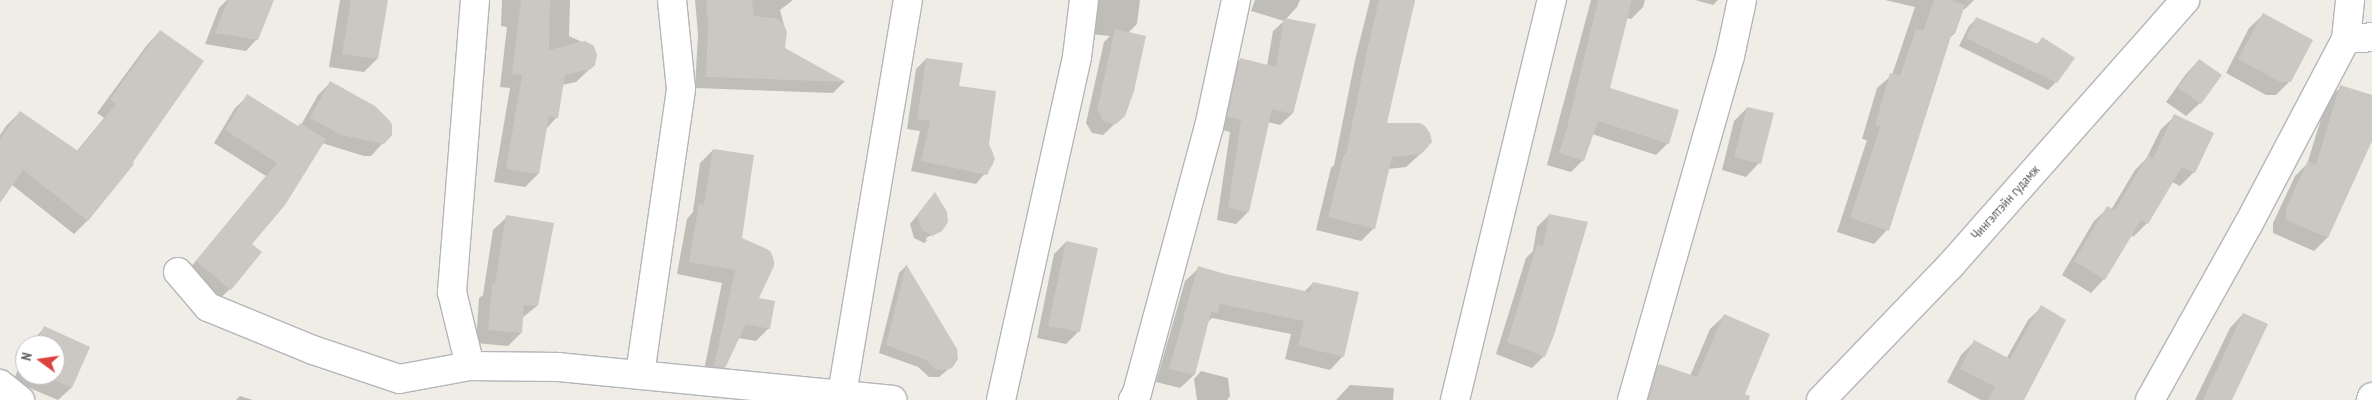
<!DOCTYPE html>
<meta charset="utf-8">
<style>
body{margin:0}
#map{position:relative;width:2372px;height:400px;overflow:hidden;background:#efede6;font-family:"PT Sans Narrow",sans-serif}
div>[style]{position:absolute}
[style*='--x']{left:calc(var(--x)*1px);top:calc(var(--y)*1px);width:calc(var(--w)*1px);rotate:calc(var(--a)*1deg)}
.shadow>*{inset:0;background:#0003}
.building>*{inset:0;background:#cbc7c3}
.roads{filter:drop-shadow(1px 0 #b3b6ba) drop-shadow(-1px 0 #b3b6ba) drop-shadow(0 1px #b3b6ba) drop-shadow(0 -1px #b3b6ba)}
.street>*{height:28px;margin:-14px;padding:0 14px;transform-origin:14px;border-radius:14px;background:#fff}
.secondary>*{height:28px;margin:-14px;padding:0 14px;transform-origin:14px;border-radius:14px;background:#fff}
span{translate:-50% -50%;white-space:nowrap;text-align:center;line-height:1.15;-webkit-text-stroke:4px #fff;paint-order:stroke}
.street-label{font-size:14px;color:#5e6265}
.north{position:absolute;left:15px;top:335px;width:50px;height:50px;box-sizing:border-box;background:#fff;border:1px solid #bfc0c1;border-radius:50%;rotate:284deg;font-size:14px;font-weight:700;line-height:20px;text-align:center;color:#5e6265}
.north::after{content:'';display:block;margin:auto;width:18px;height:22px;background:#de423d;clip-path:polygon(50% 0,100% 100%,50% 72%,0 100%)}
</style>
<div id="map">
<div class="shadow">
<div style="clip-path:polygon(227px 0,269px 0,257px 39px,246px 51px,205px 44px,219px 8px)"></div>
<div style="clip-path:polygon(340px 0,387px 0,377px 59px,364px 72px,329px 67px)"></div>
<div style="clip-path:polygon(502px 0,570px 0,569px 36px,593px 47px,594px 65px,576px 82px,562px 85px,557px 117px,546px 129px,538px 174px,525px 187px,494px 182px,510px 88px,500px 87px,507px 27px,501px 26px)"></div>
<div style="clip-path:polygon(695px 0,793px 0,780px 10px,786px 32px,783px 49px,844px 82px,833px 93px,695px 88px,698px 34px)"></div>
<div style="clip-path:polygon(1094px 0,1140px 0,1137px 24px,1128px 33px,1124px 115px,1103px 135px,1092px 133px,1086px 123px,1104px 42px,1110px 36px,1090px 34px)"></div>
<div style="clip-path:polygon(1255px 0,1300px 0,1297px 7px,1285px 20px,1292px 114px,1280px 125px,1268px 122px,1248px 212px,1236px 224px,1217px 220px,1230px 132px,1216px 128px,1228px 71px,1240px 60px,1267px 66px,1273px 31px,1284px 21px,1251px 11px)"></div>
<div style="clip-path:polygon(1370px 0,1415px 0,1385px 125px,1430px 138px,1428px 147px,1406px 167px,1388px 169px,1374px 228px,1361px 241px,1316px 230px,1331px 168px,1334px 165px,1355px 60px)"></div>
<div style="clip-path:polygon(1591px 0,1645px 0,1643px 7px,1631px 19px,1627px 18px,1608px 89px,1668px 143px,1656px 155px,1592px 134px,1583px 160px,1571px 172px,1547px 165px)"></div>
<div style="clip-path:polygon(1695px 0,1718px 0,1713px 5px)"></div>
<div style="clip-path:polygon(1885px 0,1974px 0,1965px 9px,1963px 9px,1954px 34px,1948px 39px,1887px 230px,1874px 244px,1837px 232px,1867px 140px,1862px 139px,1877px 88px,1892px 75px,1915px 7px)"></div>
<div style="clip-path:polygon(2263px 15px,2290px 81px,2276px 95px,2266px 95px,2226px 73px,2249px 28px)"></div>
<div style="clip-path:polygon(1976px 19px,2036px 45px,2042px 39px,2056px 82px,2048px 90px,1959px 46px,1969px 26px)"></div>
<div style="clip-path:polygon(160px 31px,88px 220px,74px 234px,11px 184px,0 195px,0 135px,6px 126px,20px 112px,76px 152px,104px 118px,97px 113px,147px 45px)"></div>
<div style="clip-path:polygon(926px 59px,958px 87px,993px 153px,993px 164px,976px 184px,911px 171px,920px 131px,907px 129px,916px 69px)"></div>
<div style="clip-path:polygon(2199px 60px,2200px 103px,2186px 116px,2166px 102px,2186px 74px)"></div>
<div style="clip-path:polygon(330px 83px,383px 143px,371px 156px,364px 156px,322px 143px,251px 244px,230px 289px,217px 301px,185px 274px,266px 176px,214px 143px,235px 108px,248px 96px,298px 127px,301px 125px,318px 95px)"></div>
<div style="clip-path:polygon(2341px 87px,2372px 97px,2372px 137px,2327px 238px,2314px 251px,2273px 233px,2273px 223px,2295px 176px,2307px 164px,2327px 100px)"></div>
<div style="clip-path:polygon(1747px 108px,1759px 163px,1746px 177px,1722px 170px,1734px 121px)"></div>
<div style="clip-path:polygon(2175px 116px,2194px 172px,2180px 186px,2172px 182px,2147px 223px,2133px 237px,2131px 235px,2104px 279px,2091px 293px,2062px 275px,2094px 221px,2108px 208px,2111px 210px,2135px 170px,2146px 159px,2161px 129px)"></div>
<div style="clip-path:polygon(713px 150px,757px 299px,769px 328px,756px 341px,738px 338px,724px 367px,711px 380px,702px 379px,722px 283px,677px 274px,687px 219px,693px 212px,700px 163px)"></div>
<div style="clip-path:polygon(928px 202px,939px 231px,926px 238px,927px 241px,934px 236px,924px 243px,914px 238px,910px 224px)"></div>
<div style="clip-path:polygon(1549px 215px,1544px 356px,1532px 368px,1496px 354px,1526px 258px,1533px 251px,1537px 227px)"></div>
<div style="clip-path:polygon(507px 217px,537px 306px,522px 318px,521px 333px,508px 346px,476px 343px,479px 298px,483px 295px,493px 230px)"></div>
<div style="clip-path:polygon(1066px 242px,1078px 332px,1066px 344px,1037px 338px,1054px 254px)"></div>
<div style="clip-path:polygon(906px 266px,951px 367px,939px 377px,929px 377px,918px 367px,879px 353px,899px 273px)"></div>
<div style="clip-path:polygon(1199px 268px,1225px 276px,1304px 292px,1313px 283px,1343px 356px,1330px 370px,1285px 359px,1291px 334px,1212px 318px,1207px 323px,1194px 375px,1180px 388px,1156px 382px,1185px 281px)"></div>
<div style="clip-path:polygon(2042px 307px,2023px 400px,1981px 400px,1947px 382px,1961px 355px,1974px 342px,2006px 359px,2028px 320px)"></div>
<div style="clip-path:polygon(2243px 314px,2230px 400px,2195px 400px,2230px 328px)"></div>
<div style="clip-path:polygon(1724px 316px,1741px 400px,1639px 400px,1645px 379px,1659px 365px,1690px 376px,1710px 329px)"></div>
<div style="clip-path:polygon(44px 328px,88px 347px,71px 388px,58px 400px,13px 381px,25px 354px,25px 375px,55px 375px,55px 345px,29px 345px)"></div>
<div style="clip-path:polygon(1201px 371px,1228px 378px,1230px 396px,1227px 400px,1197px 400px,1194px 379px)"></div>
<div style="clip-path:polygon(1350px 385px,1394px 388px,1393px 400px,1336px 400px)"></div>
<div style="clip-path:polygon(240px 396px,253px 400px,236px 400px)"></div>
</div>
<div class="building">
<div style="clip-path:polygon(228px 0,274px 0,258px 40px,215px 33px)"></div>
<div style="clip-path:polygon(351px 0,388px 0,378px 59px,342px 54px)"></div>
<div style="clip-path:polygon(521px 0,550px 0,549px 50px,585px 41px,594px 46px,597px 55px,595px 65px,591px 69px,565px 75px,558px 118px,549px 116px,539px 174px,506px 169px,522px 75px,512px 74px)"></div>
<div style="clip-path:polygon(706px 0,752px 0,754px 16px,775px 18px,783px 23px,787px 32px,785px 48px,846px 82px,706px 77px,708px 22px)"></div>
<div style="clip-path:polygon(1379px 0,1415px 0,1387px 123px,1419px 123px,1424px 125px,1430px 133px,1432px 142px,1421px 154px,1392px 157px,1375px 229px,1328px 217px,1344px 154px,1346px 154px,1368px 46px)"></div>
<div style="clip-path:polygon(1598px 0,1632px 0,1610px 88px,1679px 110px,1669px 144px,1598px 121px,1584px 161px,1559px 153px,1568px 124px)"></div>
<div style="clip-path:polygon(1934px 0,1950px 0,1965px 5px,1955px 34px,1952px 33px,1889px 231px,1850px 218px,1880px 127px,1875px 125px,1890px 73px,1900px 76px,1916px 29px,1923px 31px)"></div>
<div style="clip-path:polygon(2263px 13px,2313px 40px,2291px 82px,2280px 82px,2238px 59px)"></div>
<div style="clip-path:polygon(1976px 17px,2038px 44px,2042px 37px,2075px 58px,2057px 83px,1966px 38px)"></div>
<div style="clip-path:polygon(1284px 18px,1316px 24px,1293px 114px,1272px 109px,1249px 212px,1228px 208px,1241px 120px,1227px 117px,1240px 58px,1276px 67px)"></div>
<div style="clip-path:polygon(1115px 29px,1146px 36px,1134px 91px,1125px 116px,1116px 124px,1104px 122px,1097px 110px)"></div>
<div style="clip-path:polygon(160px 30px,204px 61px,133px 162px,134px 164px,88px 221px,23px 170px,0 203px,0 139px,20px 111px,78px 151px,116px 104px,110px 99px)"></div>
<div style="clip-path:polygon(926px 58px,963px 63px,959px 86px,996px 91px,989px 144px,995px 159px,987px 175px,921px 161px,930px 121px,917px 119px)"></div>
<div style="clip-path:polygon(2199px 59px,2222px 75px,2201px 104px,2178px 88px)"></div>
<div style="clip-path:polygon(330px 81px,375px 106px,390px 121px,392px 125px,392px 135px,384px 144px,341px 135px,310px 118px)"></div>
<div style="clip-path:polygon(2340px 85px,2372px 95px,2372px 141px,2328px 238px,2286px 220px,2286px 208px,2308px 161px,2316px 165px)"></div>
<div style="clip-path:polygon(247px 94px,298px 126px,300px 123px,326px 139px,285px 205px,252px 244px,262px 252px,231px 290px,196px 261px,277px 163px,225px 130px)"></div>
<div style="clip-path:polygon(1747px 107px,1774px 113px,1761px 164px,1734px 157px)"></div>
<div style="clip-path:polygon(2174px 114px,2214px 133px,2195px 173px,2182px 167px,2148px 224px,2141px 220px,2105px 280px,2074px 261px,2107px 206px,2115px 210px,2148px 155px,2153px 158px)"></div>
<div style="clip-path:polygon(713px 149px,754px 155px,742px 238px,767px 249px,771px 252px,774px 261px,774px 266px,759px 298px,775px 301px,770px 329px,746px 324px,725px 368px,714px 366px,735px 270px,689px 262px,699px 204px,704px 205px)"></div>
<div style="clip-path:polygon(935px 192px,947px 212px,948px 222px,942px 231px,932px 236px,922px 230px,917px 215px)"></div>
<div style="clip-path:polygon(1549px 214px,1588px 222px,1554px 335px,1545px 357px,1507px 342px,1537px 245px,1543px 246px)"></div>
<div style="clip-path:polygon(506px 215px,554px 223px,538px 306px,524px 305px,522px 333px,488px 330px,492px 284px,495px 284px)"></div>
<div style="clip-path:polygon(1066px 241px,1098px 248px,1080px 332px,1048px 326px)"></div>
<div style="clip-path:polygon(906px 264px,957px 349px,958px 359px,952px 368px,947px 370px,936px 370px,926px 360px,886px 345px)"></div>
<div style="clip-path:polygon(1198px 266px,1225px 274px,1310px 292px,1313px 282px,1359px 292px,1344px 357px,1298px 346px,1304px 321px,1220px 304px,1218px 313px,1211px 312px,1195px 375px,1169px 369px)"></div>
<div style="clip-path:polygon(2041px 305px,2066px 320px,2024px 400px,1988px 400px,1995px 387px,1960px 369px,1974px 340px,2010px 359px)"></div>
<div style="clip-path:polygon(2243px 313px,2268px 324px,2232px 400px,2203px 400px)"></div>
<div style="clip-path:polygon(1724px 314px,1770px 334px,1745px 394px,1750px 396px,1749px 400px,1648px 400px,1659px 364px,1697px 377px)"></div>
<div style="clip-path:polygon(44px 326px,90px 347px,72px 388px,42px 375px,55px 375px,55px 345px,36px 345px)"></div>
</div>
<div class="roads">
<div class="street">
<div style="--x:2346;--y:39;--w:26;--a:-4"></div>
<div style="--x:178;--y:272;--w:46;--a:49.4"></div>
<div style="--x:208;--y:307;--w:113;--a:22.3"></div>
<div style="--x:313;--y:350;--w:91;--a:18.6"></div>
<div style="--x:399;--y:379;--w:72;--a:-10.4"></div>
<div style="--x:470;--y:366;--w:88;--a:0.7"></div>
<div style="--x:558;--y:367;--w:336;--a:5.6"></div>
<div style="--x:470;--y:366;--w:76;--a:-103.7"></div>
<div style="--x:452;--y:292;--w:293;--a:-85.5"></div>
<div style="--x:640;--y:374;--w:288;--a:-81.8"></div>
<div style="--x:681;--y:89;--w:89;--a:-95.8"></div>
<div style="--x:0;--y:384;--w:26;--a:39"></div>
<div style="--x:842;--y:394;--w:399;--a:-80.5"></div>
<div style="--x:1001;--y:400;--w:351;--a:-77.5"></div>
<div style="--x:1077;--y:57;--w:57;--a:-83"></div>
<div style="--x:1133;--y:400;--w:8;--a:-60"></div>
<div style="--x:1137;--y:393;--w:276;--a:-74.9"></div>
<div style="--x:1209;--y:127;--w:130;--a:-78"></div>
<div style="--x:1455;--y:400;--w:412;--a:-76.4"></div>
<div style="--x:1632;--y:400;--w:358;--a:-74.1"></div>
<div style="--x:1730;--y:56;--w:57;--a:-77.9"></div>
<div style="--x:2150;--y:400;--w:201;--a:-60.8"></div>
<div style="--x:2248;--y:225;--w:210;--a:-62.2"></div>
<div style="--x:2346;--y:39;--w:39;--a:-84"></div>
<div style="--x:2371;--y:400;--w:3;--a:-72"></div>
</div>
<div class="secondary">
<div style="--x:1821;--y:400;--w:186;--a:-46.1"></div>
<div style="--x:1950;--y:266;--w:355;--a:-48.5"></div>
</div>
</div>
<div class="street-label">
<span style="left:2005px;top:202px;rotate:-48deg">Чингэлтэйн гудамж</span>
</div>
<div class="north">N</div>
</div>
